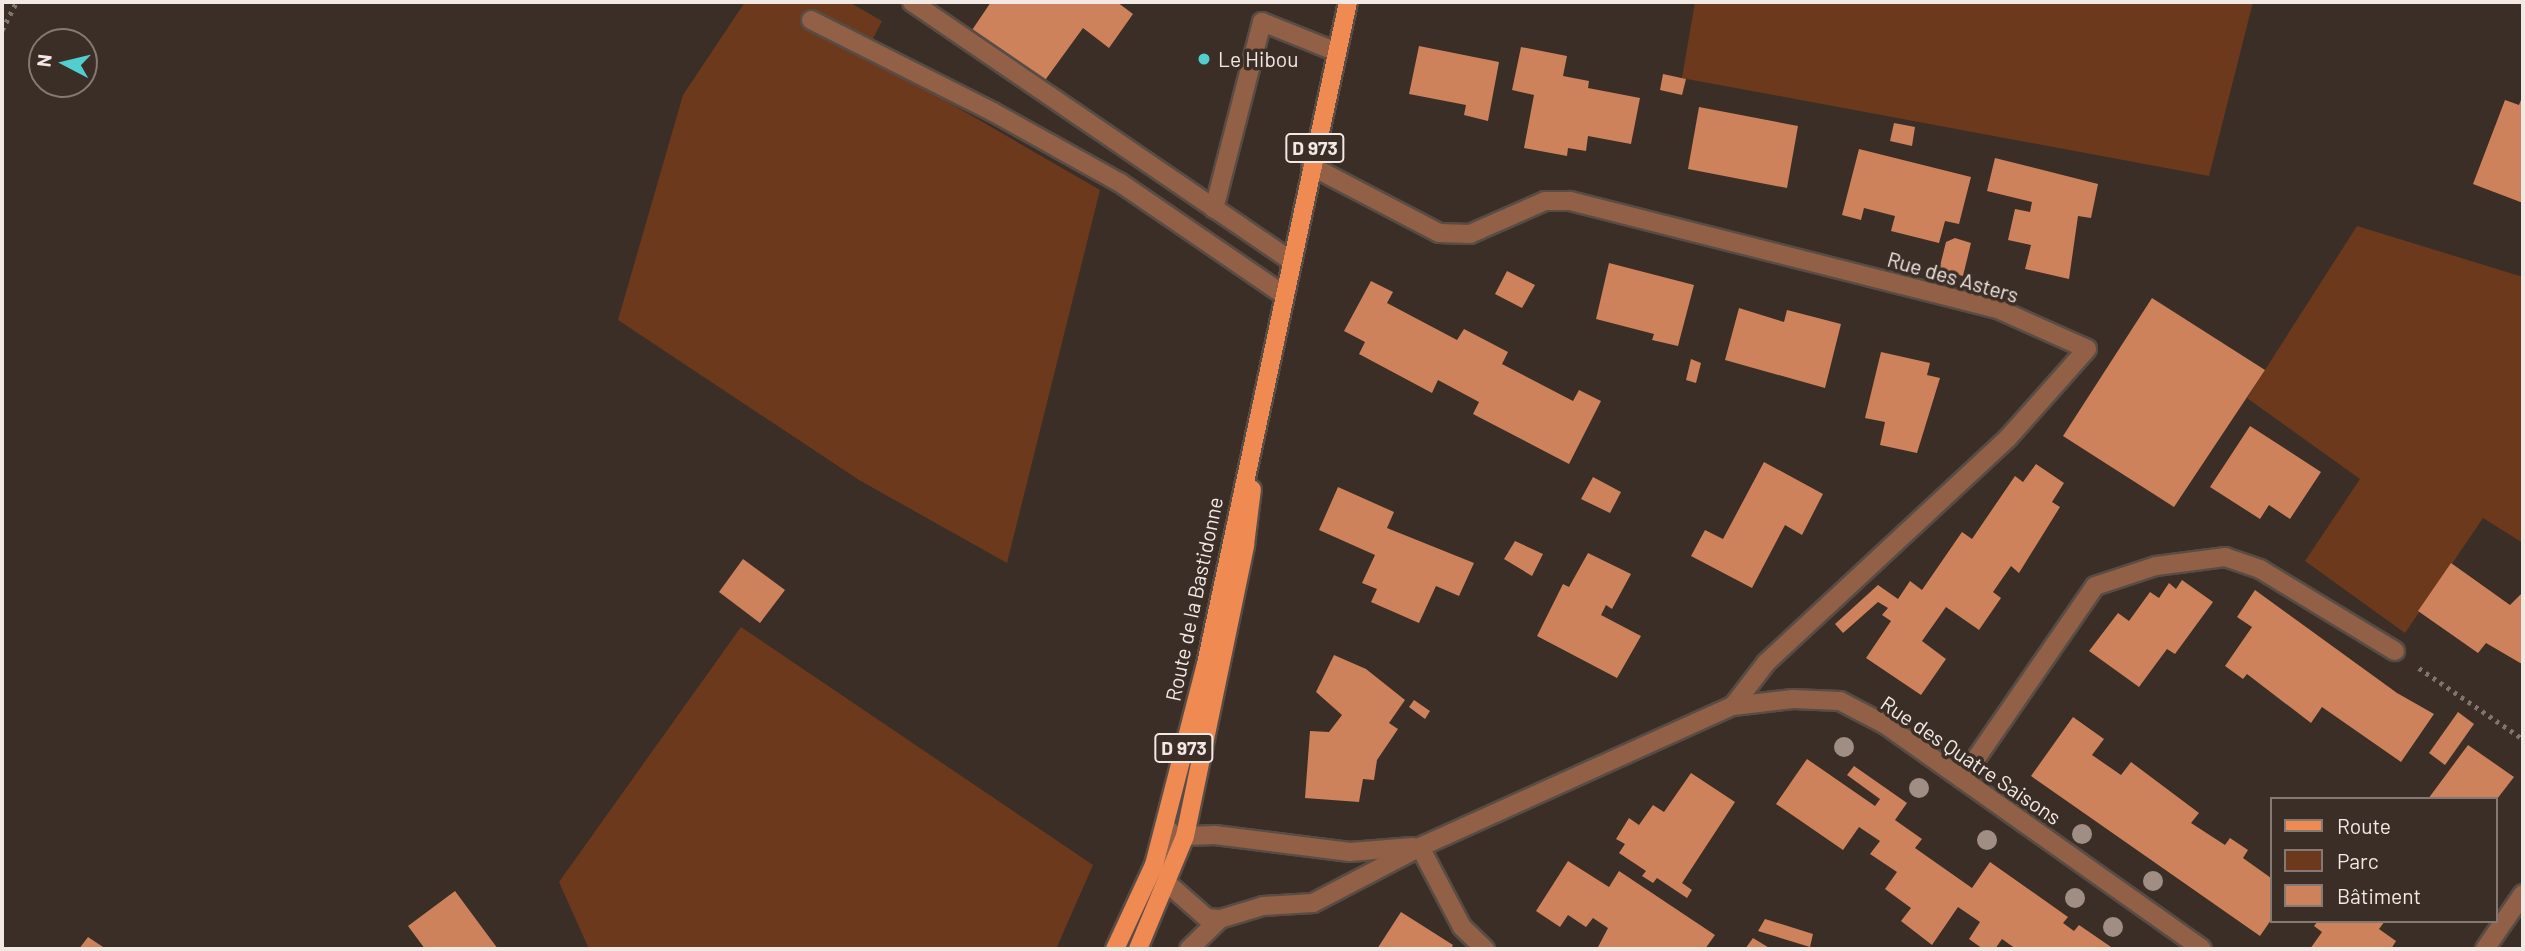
<!DOCTYPE html>
<meta charset="utf-8">
<style>
body{margin:0}
#map{position:relative;width:2525px;height:951px;overflow:hidden;background:#3b2e27;font-family:Barlow,sans-serif}
div>[style]{position:absolute}
[style*='--x']{left:calc(var(--x)*1px);top:calc(var(--y)*1px);width:calc(var(--w)*1px);rotate:calc(var(--a)*1deg)}
.green>*{inset:0;background:#6c391d}
.building>*{inset:0;background:#ce825b}
.path>*{height:4.5px;margin-top:-2.25px;transform-origin:0;background:repeating-linear-gradient(90deg,#80746e 0 3.5px,transparent 0 8.5px)}
.roads{filter:drop-shadow(2px 0 #584c45) drop-shadow(-2px 0 #584c45) drop-shadow(0 2px #584c45) drop-shadow(0 -2px #584c45)}
.lane>*{height:18px;margin:-9px;padding:0 9px;transform-origin:9px;border-radius:9px;background:#926046}
.street>*{height:18px;margin:-9px;padding:0 9px;transform-origin:9px;border-radius:9px;background:#926046}
.primary>*{height:18px;margin:-9px;padding:0 9px;transform-origin:9px;border-radius:9px;background:#f08a53}
.trees>*{width:20px;height:20px;margin:-10px;border-radius:50%;background:#a08e85}
.dots>*{width:19px;height:19px;translate:-50% -50%;box-sizing:border-box;border:4px solid #3b2e27;border-radius:50%}
span{translate:-50% -50%;white-space:nowrap;text-align:center;line-height:1.15;-webkit-text-stroke:7px #3b2e27;paint-order:stroke}
.shield-label span{padding:2px 5px;background:#3b2e27;border:2px solid;border-radius:5px;-webkit-text-stroke-width:0}
.shield-label{font-size:19px;color:#f2e9e5;font-weight:700}
.poi-label{font-size:21px;color:#f2e9e5}
.left{translate:0 -50%;text-align:left}
.street-label{font-size:21px;color:#f2e9e5}
.frame{position:absolute;inset:0;border:4px solid #f2e9e5;pointer-events:none}
.legend{position:absolute;left:2270px;top:797px;width:228px;height:126px;box-sizing:border-box;background:#3b2e27;border:2px solid #847973;margin:0;padding:9px 12px;list-style:none;font-size:21px;color:#f2e9e5}
.legend li{display:flex;align-items:center;gap:14px;height:35px}
.legend b{width:35px;border:2px solid #847973}
.north{position:absolute;left:28px;top:28px;width:70px;height:70px;box-sizing:border-box;background:#3b2e27;border:2px solid #847973;border-radius:50%;rotate:277deg;font-size:19px;font-weight:700;line-height:28px;text-align:center;color:#f2e9e5}
.north::after{content:'';display:block;margin:auto;width:24px;height:32px;background:#52cdd0;clip-path:polygon(50% 0,100% 100%,50% 72%,0 100%)}
</style>
<div id="map">
<div class="green">
<div style="clip-path:polygon(745px 2px,849px 2px,882px 21px,865px 54px,1100px 190px,1007px 563px,859px 480px,618px 320px,683px 95px)"></div>
<div style="clip-path:polygon(1695px 2px,2253px 2px,2209px 176px,1682px 78px)"></div>
<div style="clip-path:polygon(2357px 226px,2523px 277px,2523px 543px,2483px 518px,2405px 633px,2305px 561px,2360px 479px,2247px 398px)"></div>
<div style="clip-path:polygon(741px 627px,1093px 865px,1056px 949px,589px 949px,559px 882px)"></div>
</div>
<div class="building">
<div style="clip-path:polygon(991px 2px,1117px 2px,1133px 14px,1109px 48px,1083px 28px,1043px 83px,970px 33px)"></div>
<div style="clip-path:polygon(1419px 46px,1499px 62px,1488px 121px,1464px 115px,1466px 105px,1409px 94px)"></div>
<div style="clip-path:polygon(1521px 47px,1567px 56px,1563px 76px,1589px 81px,1588px 88px,1640px 98px,1631px 144px,1588px 136px,1586px 151px,1568px 148px,1567px 156px,1524px 148px,1534px 95px,1512px 90px)"></div>
<div style="clip-path:polygon(1663px 74px,1686px 79px,1682px 95px,1660px 90px)"></div>
<div style="clip-path:polygon(2523px 95px,2523px 203px,2473px 184px,2505px 100px,2519px 105px)"></div>
<div style="clip-path:polygon(1699px 107px,1798px 126px,1787px 188px,1688px 169px)"></div>
<div style="clip-path:polygon(1894px 123px,1915px 127px,1912px 146px,1890px 141px)"></div>
<div style="clip-path:polygon(1859px 149px,1971px 177px,1959px 224px,1945px 221px,1939px 243px,1891px 231px,1895px 216px,1864px 208px,1861px 220px,1842px 215px)"></div>
<div style="clip-path:polygon(1995px 158px,2098px 184px,2091px 218px,2078px 216px,2069px 279px,2025px 269px,2031px 245px,2008px 240px,2015px 209px,2030px 212px,2032px 202px,1987px 191px)"></div>
<div style="clip-path:polygon(1955px 238px,1971px 243px,1963px 276px,1939px 270px,1946px 242px)"></div>
<div style="clip-path:polygon(1609px 263px,1694px 285px,1678px 346px,1652px 340px,1654px 334px,1596px 319px)"></div>
<div style="clip-path:polygon(1507px 271px,1535px 285px,1522px 308px,1495px 294px)"></div>
<div style="clip-path:polygon(1371px 281px,1393px 292px,1387px 303px,1457px 340px,1464px 329px,1508px 352px,1502px 364px,1573px 401px,1579px 390px,1601px 401px,1569px 464px,1473px 414px,1479px 402px,1438px 380px,1432px 393px,1359px 354px,1365px 342px,1344px 331px)"></div>
<div style="clip-path:polygon(2152px 298px,2265px 370px,2174px 507px,2063px 436px)"></div>
<div style="clip-path:polygon(1739px 308px,1784px 322px,1787px 310px,1841px 324px,1825px 388px,1725px 360px)"></div>
<div style="clip-path:polygon(1881px 352px,1930px 363px,1927px 375px,1940px 378px,1917px 453px,1880px 445px,1885px 422px,1865px 418px)"></div>
<div style="clip-path:polygon(1691px 359px,1701px 363px,1696px 383px,1686px 380px)"></div>
<div style="clip-path:polygon(2250px 426px,2321px 472px,2290px 519px,2269px 505px,2260px 519px,2210px 487px)"></div>
<div style="clip-path:polygon(1764px 462px,1823px 494px,1802px 535px,1785px 525px,1752px 588px,1691px 556px,1705px 530px,1723px 539px)"></div>
<div style="clip-path:polygon(2036px 464px,2064px 483px,2052px 502px,2060px 507px,2019px 573px,2011px 566px,1993px 592px,2001px 598px,1979px 630px,1946px 607px,1922px 641px,1946px 659px,1921px 695px,1866px 658px,1891px 621px,1882px 615px,1888px 608px,1878px 602px,1843px 633px,1835px 624px,1878px 585px,1898px 599px,1910px 581px,1922px 590px,1962px 532px,1972px 539px,2015px 476px,2023px 482px)"></div>
<div style="clip-path:polygon(1593px 477px,1621px 492px,1610px 513px,1581px 499px)"></div>
<div style="clip-path:polygon(1338px 487px,1394px 512px,1387px 528px,1474px 563px,1459px 596px,1436px 586px,1419px 623px,1371px 602px,1377px 589px,1362px 583px,1375px 555px,1319px 530px)"></div>
<div style="clip-path:polygon(1515px 541px,1543px 554px,1532px 576px,1504px 559px)"></div>
<div style="clip-path:polygon(1588px 553px,1631px 574px,1612px 609px,1606px 605px,1601px 615px,1641px 636px,1617px 678px,1537px 636px,1563px 584px,1569px 587px)"></div>
<div style="clip-path:polygon(743px 559px,785px 590px,760px 623px,719px 592px)"></div>
<div style="clip-path:polygon(2451px 563px,2510px 605px,2523px 592px,2522px 664px,2486px 643px,2478px 653px,2418px 611px)"></div>
<div style="clip-path:polygon(2182px 580px,2213px 602px,2175px 654px,2167px 649px,2139px 687px,2089px 651px,2118px 613px,2129px 621px,2150px 592px,2159px 598px,2169px 583px,2176px 589px)"></div>
<div style="clip-path:polygon(2255px 590px,2397px 693px,2434px 714px,2401px 762px,2322px 707px,2311px 723px,2247px 674px,2243px 679px,2225px 666px,2252px 627px,2237px 617px)"></div>
<div style="clip-path:polygon(1334px 655px,1366px 669px,1405px 700px,1389px 723px,1398px 729px,1377px 760px,1374px 780px,1363px 779px,1359px 802px,1305px 798px,1310px 731px,1329px 732px,1342px 715px,1316px 692px)"></div>
<div style="clip-path:polygon(1414px 700px,1430px 711px,1425px 719px,1409px 707px)"></div>
<div style="clip-path:polygon(2458px 712px,2474px 724px,2445px 765px,2429px 753px)"></div>
<div style="clip-path:polygon(2073px 717px,2104px 739px,2092px 755px,2121px 775px,2131px 762px,2199px 813px,2191px 823px,2225px 845px,2230px 838px,2248px 850px,2243px 858px,2271px 878px,2271px 920px,2260px 936px,2031px 776px)"></div>
<div style="clip-path:polygon(2468px 745px,2514px 777px,2497px 799px,2428px 799px)"></div>
<div style="clip-path:polygon(1807px 759px,1875px 806px,1880px 799px,1847px 775px,1854px 766px,1907px 803px,1895px 820px,1922px 839px,1915px 848px,1972px 888px,1990px 862px,2068px 917px,2063px 923px,2074px 931px,2079px 925px,2114px 949px,2016px 949px,2002px 939px,1995px 949px,1983px 949px,1969px 939px,1980px 922px,1958px 907px,1932px 945px,1901px 921px,1911px 908px,1885px 889px,1897px 872px,1870px 854px,1880px 841px,1859px 827px,1843px 850px,1776px 804px)"></div>
<div style="clip-path:polygon(1691px 773px,1735px 802px,1682px 883px,1692px 890px,1687px 898px,1657px 878px,1653px 883px,1642px 876px,1646px 871px,1619px 853px,1625px 844px,1616px 839px,1629px 818px,1639px 825px,1653px 805px,1664px 812px)"></div>
<div style="clip-path:polygon(1568px 861px,1609px 887px,1619px 871px,1715px 935px,1705px 949px,1597px 949px,1608px 928px,1593px 918px,1586px 927px,1568px 915px,1560px 927px,1536px 911px)"></div>
<div style="clip-path:polygon(455px 891px,498px 949px,425px 949px,408px 926px)"></div>
<div style="clip-path:polygon(1401px 912px,1453px 945px,1451px 949px,1377px 949px)"></div>
<div style="clip-path:polygon(1765px 919px,1813px 934px,1810px 947px,1758px 931px)"></div>
<div style="clip-path:polygon(2318px 921px,2385px 921px,2379px 929px,2396px 941px,2391px 949px,2310px 949px,2322px 932px,2314px 926px)"></div>
<div style="clip-path:polygon(88px 937px,106px 949px,79px 949px)"></div>
<div style="clip-path:polygon(1753px 938px,1771px 949px,1745px 949px)"></div>
</div>
<div class="path">
<div style="--x:2;--y:30;--w:31;--a:-63"></div>
<div style="--x:2419;--y:668;--w:126;--a:34.3"></div>
</div>
<div class="roads">
<div class="lane">
<div style="--x:912;--y:2;--w:460;--a:34.3"></div>
<div style="--x:811;--y:20;--w:204;--a:26.8"></div>
<div style="--x:993;--y:112;--w:144;--a:29.1"></div>
<div style="--x:1119;--y:182;--w:200;--a:34.4"></div>
<div style="--x:1214;--y:209;--w:193;--a:-75.6"></div>
<div style="--x:1262;--y:22;--w:81;--a:21.8"></div>
</div>
<div class="street">
<div style="--x:1311;--y:166;--w:144;--a:27.6"></div>
<div style="--x:1439;--y:233;--w:31;--a:2"></div>
<div style="--x:1470;--y:234;--w:82;--a:-23.7"></div>
<div style="--x:1545;--y:201;--w:25;--a:0"></div>
<div style="--x:1570;--y:201;--w:444;--a:14.2"></div>
<div style="--x:2000;--y:310;--w:95;--a:24.1"></div>
<div style="--x:2087;--y:349;--w:119;--a:131.6"></div>
<div style="--x:2008;--y:438;--w:330;--a:137.1"></div>
<div style="--x:1766;--y:663;--w:54;--a:127.5"></div>
<div style="--x:1962;--y:779;--w:234;--a:-55.4"></div>
<div style="--x:2095;--y:586;--w:64;--a:-18.2"></div>
<div style="--x:2156;--y:566;--w:70;--a:-7.4"></div>
<div style="--x:2225;--y:557;--w:37;--a:19"></div>
<div style="--x:2260;--y:569;--w:158;--a:31.3"></div>
<div style="--x:1170;--y:831;--w:52;--a:93.3"></div>
<div style="--x:1167;--y:883;--w:53;--a:41.2"></div>
<div style="--x:1207;--y:918;--w:13;--a:4"></div>
<div style="--x:1220;--y:919;--w:45;--a:-16.8"></div>
<div style="--x:1263;--y:906;--w:50;--a:-3.4"></div>
<div style="--x:1313;--y:903;--w:121;--a:-27.6"></div>
<div style="--x:1420;--y:847;--w:343;--a:-24.3"></div>
<div style="--x:1733;--y:706;--w:60;--a:-6.7"></div>
<div style="--x:1793;--y:699;--w:47;--a:2.4"></div>
<div style="--x:1840;--y:701;--w:52;--a:27.6"></div>
<div style="--x:1886;--y:725;--w:387;--a:35.3"></div>
<div style="--x:1174;--y:842;--w:13;--a:-29"></div>
<div style="--x:1185;--y:836;--w:30;--a:-2"></div>
<div style="--x:1215;--y:835;--w:136;--a:7.2"></div>
<div style="--x:1350;--y:852;--w:63;--a:-4.5"></div>
<div style="--x:1420;--y:847;--w:90;--a:62.3"></div>
<div style="--x:1462;--y:927;--w:32;--a:44"></div>
<div style="--x:1189;--y:949;--w:43;--a:-44.1"></div>
<div style="--x:2485;--y:949;--w:67;--a:-55.4"></div>
</div>
<div class="primary">
<div style="--x:1115;--y:949;--w:93;--a:-65.1"></div>
<div style="--x:1154;--y:865;--w:208;--a:-75.5"></div>
<div style="--x:1206;--y:664;--w:677;--a:-77.89"></div>
<div style="--x:1138;--y:949;--w:122;--a:-67.4"></div>
<div style="--x:1185;--y:836;--w:297;--a:-78.3"></div>
<div style="--x:1245;--y:545;--w:56;--a:-82.9"></div>
</div>
</div>
<div class="trees">
<div style="left:1844px;top:747px"></div>
<div style="left:1919px;top:788px"></div>
<div style="left:2082px;top:834px"></div>
<div style="left:1987px;top:840px"></div>
<div style="left:2153px;top:881px"></div>
<div style="left:2075px;top:898px"></div>
<div style="left:2113px;top:927px"></div>
</div>
<div class="dots">
<div style="left:1204px;top:59px;background:#52cdd0"></div>
</div>
<div class="shield-label">
<span style="left:1315px;top:148px">D 973</span>
<span style="left:1184px;top:748px">D 973</span>
</div>
<div class="poi-label">
<span class="left" style="left:1218px;top:59px">Le Hibou</span>
</div>
<div class="street-label">
<span style="left:1953px;top:277px;rotate:16deg">Rue des Asters</span>
<span style="left:1194px;top:599px;rotate:-78deg">Route de la Bastidonne</span>
<span style="left:1971px;top:760px;rotate:34deg">Rue des Quatre Saisons</span>
</div>
<div class="frame"></div>
<ul class="legend">
<li><b style="height:9px;background:#f08a53"></b>Route</li>
<li><b style="height:19px;background:#6c391d"></b>Parc</li>
<li><b style="height:19px;background:#ce825b"></b>Bâtiment</li>
</ul>
<div class="north">N</div>
</div>
